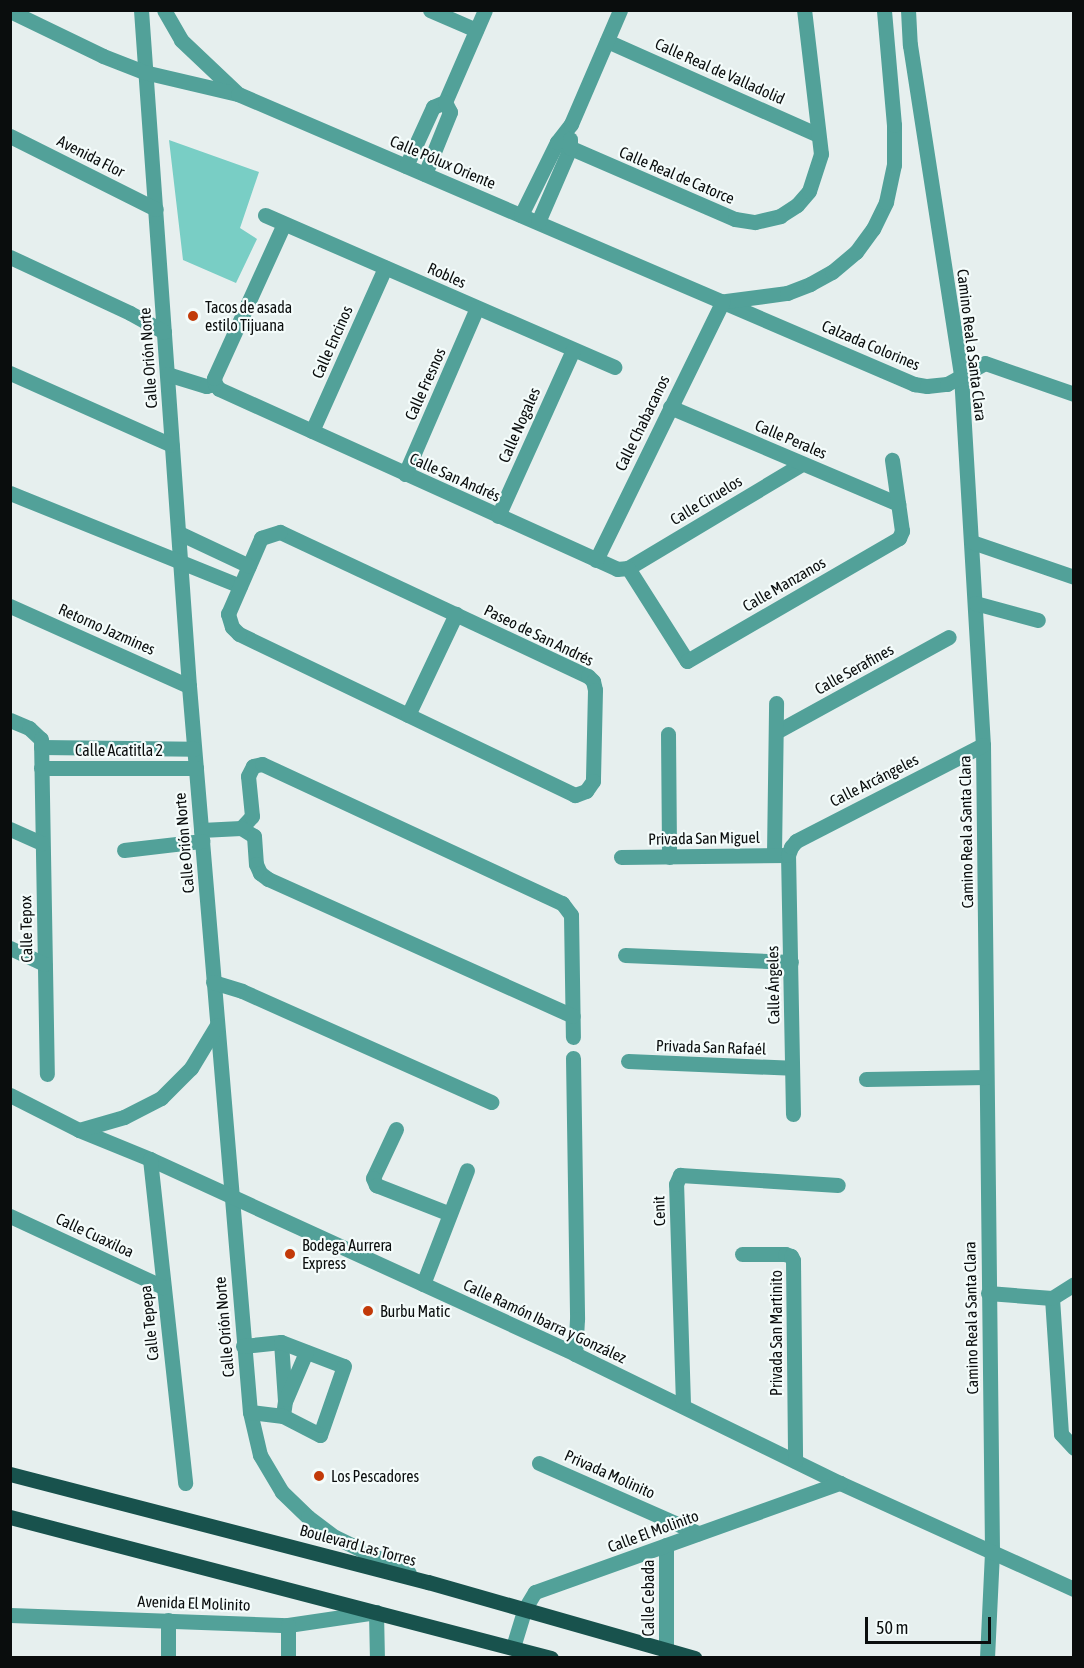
<!DOCTYPE html>
<meta charset="utf-8">
<style>
body{margin:0}
#map{position:relative;width:1084px;height:1668px;overflow:hidden;background:#e6efee;font-family:"Asap Condensed",sans-serif}
div>[style]{position:absolute}
[style*='--x']{left:calc(var(--x)*1px);top:calc(var(--y)*1px);width:calc(var(--w)*1px);rotate:calc(var(--a)*1deg)}
.green>*{inset:0;background:#79cec5}
.minor>*{height:15px;margin:-7.5px;padding:0 7.5px;transform-origin:7.5px;border-radius:7.5px;background:#52a199}
.major>*{height:15px;margin:-7.5px;padding:0 7.5px;transform-origin:7.5px;border-radius:7.5px;background:#18524d}
.dots>*{width:16px;height:16px;translate:-50% -50%;box-sizing:border-box;border:3px solid #f4fcfb;border-radius:50%}
span{translate:-50% -50%;white-space:nowrap;text-align:center;line-height:1.15;-webkit-text-stroke:4.5px #f4fcfb;paint-order:stroke}
.street-label{font-size:16px;color:#0a0d0d}
.poi-label{font-size:16px;color:#0a0d0d}
.left{translate:0 -50%;text-align:left}
.frame{position:absolute;inset:0;border:12px solid #0a0d0d;pointer-events:none}
.scale{position:absolute;left:865px;top:1617px;width:126px;height:27px;box-sizing:border-box;border:3px solid #0a0d0d;border-top:0;padding-left:8px;font-size:18px;line-height:21px;white-space:nowrap;color:#0a0d0d;-webkit-text-stroke:4px #f4fcfb;paint-order:stroke}
</style>
<div id="map">
<div class="green">
<div style="clip-path:polygon(169px 140px,259px 172px,240px 228px,257px 239px,236px 283px,183px 260px)"></div>
</div>
<div class="minor">
<div style="--x:141;--y:10;--w:678;--a:85.94"></div>
<div style="--x:189;--y:686;--w:729;--a:85.2"></div>
<div style="--x:250;--y:1412;--w:44;--a:76.9"></div>
<div style="--x:260;--y:1455;--w:43;--a:59.3"></div>
<div style="--x:282;--y:1492;--w:36;--a:44"></div>
<div style="--x:308;--y:1517;--w:34;--a:37"></div>
<div style="--x:335;--y:1537;--w:82;--a:25.9"></div>
<div style="--x:164;--y:10;--w:34;--a:60"></div>
<div style="--x:181;--y:40;--w:76;--a:43.4"></div>
<div style="--x:430;--y:10;--w:50;--a:23.5"></div>
<div style="--x:908;--y:10;--w:35;--a:87"></div>
<div style="--x:910;--y:45;--w:334;--a:81.2"></div>
<div style="--x:961;--y:375;--w:371;--a:86.6"></div>
<div style="--x:983;--y:745;--w:807;--a:89.36"></div>
<div style="--x:992;--y:1552;--w:106;--a:92.7"></div>
<div style="--x:10;--y:11;--w:103;--a:25.8"></div>
<div style="--x:103;--y:56;--w:44;--a:21.3"></div>
<div style="--x:144;--y:72;--w:97;--a:13.2"></div>
<div style="--x:238;--y:94;--w:736;--a:23.22"></div>
<div style="--x:914;--y:384;--w:13;--a:9"></div>
<div style="--x:927;--y:386;--w:20;--a:-6"></div>
<div style="--x:947;--y:384;--w:43;--a:-28.9"></div>
<div style="--x:985;--y:363;--w:94;--a:19.2"></div>
<div style="--x:607;--y:41;--w:231;--a:24"></div>
<div style="--x:10;--y:136;--w:163;--a:26.6"></div>
<div style="--x:557;--y:142;--w:194;--a:23.4"></div>
<div style="--x:735;--y:219;--w:20;--a:9"></div>
<div style="--x:755;--y:222;--w:26;--a:-13"></div>
<div style="--x:780;--y:216;--w:20;--a:-33"></div>
<div style="--x:797;--y:205;--w:18;--a:-49"></div>
<div style="--x:809;--y:191;--w:39;--a:-72"></div>
<div style="--x:821;--y:154;--w:145;--a:-96.7"></div>
<div style="--x:406;--y:166;--w:65;--a:-65.4"></div>
<div style="--x:433;--y:107;--w:13;--a:-23"></div>
<div style="--x:445;--y:102;--w:100;--a:-66.5"></div>
<div style="--x:425;--y:174;--w:67;--a:-68"></div>
<div style="--x:450;--y:112;--w:11;--a:-117"></div>
<div style="--x:265;--y:215;--w:381;--a:23.5"></div>
<div style="--x:521;--y:215;--w:81;--a:-63.7"></div>
<div style="--x:557;--y:142;--w:23;--a:-52"></div>
<div style="--x:571;--y:124;--w:124;--a:-66.7"></div>
<div style="--x:538;--y:222;--w:81;--a:-66.6"></div>
<div style="--x:570;--y:148;--w:9;--a:-90"></div>
<div style="--x:10;--y:257;--w:132;--a:25"></div>
<div style="--x:130;--y:313;--w:39;--a:29"></div>
<div style="--x:726;--y:301;--w:62;--a:-7.5"></div>
<div style="--x:787;--y:293;--w:25;--a:-21"></div>
<div style="--x:810;--y:284;--w:25;--a:-29"></div>
<div style="--x:832;--y:272;--w:31;--a:-40"></div>
<div style="--x:856;--y:252;--w:29;--a:-54"></div>
<div style="--x:873;--y:229;--w:30;--a:-64"></div>
<div style="--x:886;--y:202;--w:38;--a:-78"></div>
<div style="--x:894;--y:165;--w:40;--a:-90"></div>
<div style="--x:894;--y:125;--w:115;--a:-95"></div>
<div style="--x:10;--y:373;--w:177;--a:24"></div>
<div style="--x:167;--y:374;--w:41;--a:17.1"></div>
<div style="--x:206;--y:386;--w:9;--a:-13"></div>
<div style="--x:215;--y:384;--w:6;--a:51"></div>
<div style="--x:219;--y:389;--w:437;--a:24.3"></div>
<div style="--x:617;--y:569;--w:11;--a:-5"></div>
<div style="--x:628;--y:568;--w:203;--a:-30.9"></div>
<div style="--x:215;--y:384;--w:6;--a:-99"></div>
<div style="--x:214;--y:378;--w:169;--a:-65.6"></div>
<div style="--x:670;--y:407;--w:248;--a:23"></div>
<div style="--x:312;--y:431;--w:179;--a:-65.9"></div>
<div style="--x:405;--y:474;--w:181;--a:-66.6"></div>
<div style="--x:10;--y:493;--w:248;--a:22"></div>
<div style="--x:498;--y:516;--w:182;--a:-65.7"></div>
<div style="--x:280;--y:532;--w:340;--a:25.1"></div>
<div style="--x:588;--y:676;--w:7;--a:45"></div>
<div style="--x:593;--y:681;--w:9;--a:77"></div>
<div style="--x:595;--y:690;--w:91;--a:91.3"></div>
<div style="--x:593;--y:781;--w:12;--a:125"></div>
<div style="--x:586;--y:791;--w:12;--a:160"></div>
<div style="--x:575;--y:795;--w:373;--a:-154.4"></div>
<div style="--x:239;--y:634;--w:10;--a:-135"></div>
<div style="--x:232;--y:627;--w:14;--a:-107"></div>
<div style="--x:228;--y:614;--w:83;--a:-66.5"></div>
<div style="--x:261;--y:538;--w:20;--a:-18"></div>
<div style="--x:179;--y:533;--w:77;--a:25.2"></div>
<div style="--x:972;--y:542;--w:108;--a:18.9"></div>
<div style="--x:596;--y:560;--w:288;--a:-63.9"></div>
<div style="--x:628;--y:568;--w:110;--a:57.6"></div>
<div style="--x:687;--y:661;--w:245;--a:-30.1"></div>
<div style="--x:899;--y:538;--w:8;--a:-67"></div>
<div style="--x:902;--y:531;--w:72;--a:-98"></div>
<div style="--x:975;--y:603;--w:65;--a:15.1"></div>
<div style="--x:10;--y:606;--w:196;--a:24.1"></div>
<div style="--x:408;--y:715;--w:112;--a:-64.6"></div>
<div style="--x:10;--y:720;--w:21;--a:23"></div>
<div style="--x:29;--y:728;--w:16;--a:43"></div>
<div style="--x:41;--y:739;--w:335;--a:89"></div>
<div style="--x:776;--y:732;--w:197;--a:-28.8"></div>
<div style="--x:668;--y:734;--w:123;--a:89.5"></div>
<div style="--x:41;--y:747;--w:153;--a:0.7"></div>
<div style="--x:41;--y:768;--w:155;--a:0"></div>
<div style="--x:241;--y:828;--w:16;--a:-47"></div>
<div style="--x:252;--y:816;--w:40;--a:-95.7"></div>
<div style="--x:248;--y:776;--w:11;--a:-63"></div>
<div style="--x:253;--y:766;--w:9;--a:-13"></div>
<div style="--x:262;--y:764;--w:331;--a:24.9"></div>
<div style="--x:562;--y:903;--w:15;--a:53"></div>
<div style="--x:571;--y:915;--w:122;--a:89.1"></div>
<div style="--x:10;--y:829;--w:35;--a:24"></div>
<div style="--x:201;--y:830;--w:40;--a:-2.9"></div>
<div style="--x:241;--y:828;--w:15;--a:32"></div>
<div style="--x:254;--y:836;--w:28;--a:86"></div>
<div style="--x:256;--y:864;--w:10;--a:66"></div>
<div style="--x:260;--y:873;--w:10;--a:37"></div>
<div style="--x:268;--y:879;--w:334;--a:24.2"></div>
<div style="--x:124;--y:850;--w:79;--a:-6.6"></div>
<div style="--x:774;--y:854;--w:151;--a:-89.2"></div>
<div style="--x:621;--y:857;--w:167;--a:-0.7"></div>
<div style="--x:10;--y:948;--w:38;--a:25"></div>
<div style="--x:625;--y:955;--w:166;--a:2.4"></div>
<div style="--x:213;--y:982;--w:30;--a:17"></div>
<div style="--x:242;--y:991;--w:273;--a:24"></div>
<div style="--x:573;--y:1058;--w:261;--a:89.1"></div>
<div style="--x:577;--y:1319;--w:35;--a:93"></div>
<div style="--x:628;--y:1061;--w:164;--a:2.4"></div>
<div style="--x:866;--y:1079;--w:120;--a:-1"></div>
<div style="--x:10;--y:1095;--w:77;--a:26.9"></div>
<div style="--x:79;--y:1130;--w:77;--a:22.2"></div>
<div style="--x:150;--y:1159;--w:468;--a:24.6"></div>
<div style="--x:575;--y:1354;--w:295;--a:26"></div>
<div style="--x:840;--y:1483;--w:257;--a:24.4"></div>
<div style="--x:793;--y:1114;--w:259;--a:-91.1"></div>
<div style="--x:788;--y:855;--w:9;--a:-69"></div>
<div style="--x:791;--y:847;--w:8;--a:-50"></div>
<div style="--x:796;--y:841;--w:210;--a:-27.2"></div>
<div style="--x:396;--y:1129;--w:54;--a:115.1"></div>
<div style="--x:373;--y:1178;--w:8;--a:67"></div>
<div style="--x:376;--y:1185;--w:79;--a:21.4"></div>
<div style="--x:79;--y:1130;--w:47;--a:-16.1"></div>
<div style="--x:124;--y:1117;--w:42;--a:-27.2"></div>
<div style="--x:161;--y:1098;--w:42;--a:-45"></div>
<div style="--x:191;--y:1068;--w:50;--a:-58.8"></div>
<div style="--x:150;--y:1159;--w:326;--a:83.8"></div>
<div style="--x:10;--y:1216;--w:169;--a:24.9"></div>
<div style="--x:742;--y:1254;--w:43;--a:0"></div>
<div style="--x:785;--y:1254;--w:6;--a:18"></div>
<div style="--x:791;--y:1256;--w:4;--a:63"></div>
<div style="--x:793;--y:1260;--w:201;--a:89.4"></div>
<div style="--x:423;--y:1284;--w:122;--a:-68.9"></div>
<div style="--x:988;--y:1293;--w:64;--a:4.5"></div>
<div style="--x:1052;--y:1298;--w:136;--a:86.2"></div>
<div style="--x:1061;--y:1434;--w:19;--a:47"></div>
<div style="--x:1052;--y:1298;--w:26;--a:-32"></div>
<div style="--x:281;--y:1342;--w:59;--a:86.1"></div>
<div style="--x:285;--y:1401;--w:15;--a:98"></div>
<div style="--x:243;--y:1346;--w:38;--a:-6"></div>
<div style="--x:281;--y:1342;--w:67;--a:20.9"></div>
<div style="--x:344;--y:1366;--w:73;--a:109.2"></div>
<div style="--x:320;--y:1435;--w:42;--a:-152.8"></div>
<div style="--x:283;--y:1416;--w:33;--a:-173"></div>
<div style="--x:286;--y:1399;--w:51;--a:-66.9"></div>
<div style="--x:683;--y:1404;--w:220;--a:-91.8"></div>
<div style="--x:676;--y:1184;--w:10;--a:-66"></div>
<div style="--x:680;--y:1175;--w:158;--a:3.6"></div>
<div style="--x:539;--y:1463;--w:174;--a:23.8"></div>
<div style="--x:666;--y:1545;--w:105;--a:90"></div>
<div style="--x:10;--y:1615;--w:278;--a:2.1"></div>
<div style="--x:288;--y:1625;--w:89;--a:-8.4"></div>
<div style="--x:376;--y:1612;--w:46;--a:88.8"></div>
<div style="--x:168;--y:1620;--w:38;--a:90"></div>
<div style="--x:513;--y:1647;--w:39;--a:-73"></div>
<div style="--x:524;--y:1610;--w:21;--a:-59"></div>
<div style="--x:535;--y:1592;--w:324;--a:-19.7"></div>
<div style="--x:288;--y:1658;--w:33;--a:-90"></div>
</div>
<div class="major">
<div style="--x:10;--y:1474;--w:432;--a:14.5"></div>
<div style="--x:428;--y:1582;--w:277;--a:15.9"></div>
<div style="--x:10;--y:1517;--w:559;--a:14.61"></div>
</div>
<div class="dots">
<div style="left:193px;top:316px;background:#c23a09"></div>
<div style="left:290px;top:1254px;background:#c23a09"></div>
<div style="left:368px;top:1311px;background:#c23a09"></div>
<div style="left:319px;top:1476px;background:#c23a09"></div>
</div>
<div class="street-label">
<span style="left:720px;top:71px;rotate:24deg">Calle Real de Valladolid</span>
<span style="left:91px;top:156px;rotate:27deg">Avenida Flor</span>
<span style="left:443px;top:162px;rotate:23deg">Calle Pólux Oriente</span>
<span style="left:677px;top:175px;rotate:23deg">Calle Real de Catorce</span>
<span style="left:447px;top:275px;rotate:24deg">Robles</span>
<span style="left:332px;top:342px;rotate:-66deg">Calle Encinos</span>
<span style="left:871px;top:345px;rotate:23deg">Calzada Colorines</span>
<span style="left:972px;top:345px;rotate:83deg">Camino Real a Santa Clara</span>
<span style="left:148px;top:358px;rotate:-94deg">Calle Orión Norte</span>
<span style="left:425px;top:384px;rotate:-66deg">Calle Fresnos</span>
<span style="left:642px;top:423px;rotate:-64deg">Calle Chabacanos</span>
<span style="left:519px;top:425px;rotate:-66deg">Calle Nogales</span>
<span style="left:791px;top:439px;rotate:23deg">Calle Perales</span>
<span style="left:455px;top:477px;rotate:24deg">Calle San Andrés</span>
<span style="left:706px;top:500px;rotate:-31deg">Calle Ciruelos</span>
<span style="left:784px;top:584px;rotate:-30deg">Calle Manzanos</span>
<span style="left:107px;top:629px;rotate:24deg">Retorno Jazmines</span>
<span style="left:539px;top:635px;rotate:26deg">Paseo de San Andrés</span>
<span style="left:854px;top:669px;rotate:-29deg">Calle Serafines</span>
<span style="left:119px;top:750px">Calle Acatitla 2</span>
<span style="left:874px;top:780px;rotate:-27deg">Calle Arcángeles</span>
<span style="left:966px;top:832px;rotate:-91deg">Camino Real a Santa Clara</span>
<span style="left:704px;top:838px;rotate:-1deg">Privada San Miguel</span>
<span style="left:184px;top:843px;rotate:-95deg">Calle Orión Norte</span>
<span style="left:26px;top:929px;rotate:-91deg">Calle Tepox</span>
<span style="left:773px;top:985px;rotate:-91deg">Calle Ángeles</span>
<span style="left:711px;top:1047px;rotate:2deg">Privada San Rafaél</span>
<span style="left:659px;top:1211px;rotate:-92deg">Cenit</span>
<span style="left:95px;top:1235px;rotate:25deg">Calle Cuaxiloa</span>
<span style="left:971px;top:1318px;rotate:-91deg">Camino Real a Santa Clara</span>
<span style="left:545px;top:1321px;rotate:25deg">Calle Ramón Ibarra y González</span>
<span style="left:149px;top:1323px;rotate:-96deg">Calle Tepepa</span>
<span style="left:224px;top:1327px;rotate:-95deg">Calle Orión Norte</span>
<span style="left:776px;top:1333px;rotate:-90deg">Privada San Martinito</span>
<span style="left:610px;top:1474px;rotate:24deg">Privada Molinito</span>
<span style="left:653px;top:1531px;rotate:-20deg">Calle El Molinito</span>
<span style="left:358px;top:1545px;rotate:15deg">Boulevard Las Torres</span>
<span style="left:648px;top:1598px;rotate:-90deg">Calle Cebada</span>
<span style="left:194px;top:1603px;rotate:2deg">Avenida El Molinito</span>
</div>
<div class="poi-label">
<span class="left" style="left:205px;top:316px">Tacos de asada<br>estilo Tijuana</span>
<span class="left" style="left:302px;top:1254px">Bodega Aurrera<br>Express</span>
<span class="left" style="left:380px;top:1311px">Burbu Matic</span>
<span class="left" style="left:331px;top:1476px">Los Pescadores</span>
</div>
<div class="frame"></div>
<div class="scale">50 m</div>
</div>
